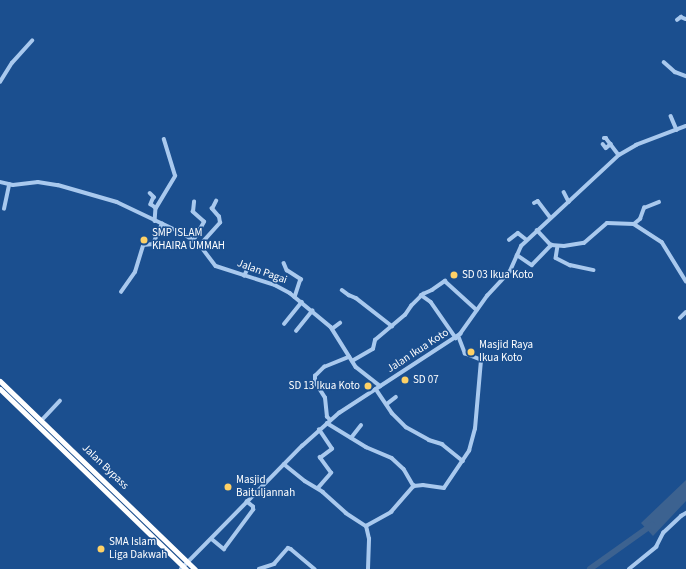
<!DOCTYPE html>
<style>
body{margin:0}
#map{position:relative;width:686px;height:569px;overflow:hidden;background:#1b4f8f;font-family:"Source Sans 3",sans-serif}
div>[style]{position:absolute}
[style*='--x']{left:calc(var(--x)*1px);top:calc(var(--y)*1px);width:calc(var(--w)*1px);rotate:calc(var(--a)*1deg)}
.water>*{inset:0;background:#3c6290}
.river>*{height:5.5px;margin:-2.75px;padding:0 2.75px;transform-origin:2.75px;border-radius:2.75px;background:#3c6290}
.minor>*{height:3.5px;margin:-1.75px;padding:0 1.75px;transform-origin:1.75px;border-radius:1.75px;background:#a9c9ee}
.highway>*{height:5px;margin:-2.5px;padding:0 2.5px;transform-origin:2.5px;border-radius:2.5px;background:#fff}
.dots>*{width:11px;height:11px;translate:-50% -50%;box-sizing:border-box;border:2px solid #1b4f8f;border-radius:50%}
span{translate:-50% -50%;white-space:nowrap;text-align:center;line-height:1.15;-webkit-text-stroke:3px #1b4f8f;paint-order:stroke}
.poi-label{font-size:11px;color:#fff}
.left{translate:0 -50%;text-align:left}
.right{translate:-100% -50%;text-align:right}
.street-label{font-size:11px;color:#fff}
</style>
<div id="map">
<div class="water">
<div style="clip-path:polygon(686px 480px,686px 501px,653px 536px,641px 523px)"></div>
</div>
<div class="river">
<div style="--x:590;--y:569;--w:76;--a:-35.4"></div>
</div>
<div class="minor">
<div style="--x:677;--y:20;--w:5;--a:-37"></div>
<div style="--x:681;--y:17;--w:5;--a:22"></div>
<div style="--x:664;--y:62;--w:15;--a:42"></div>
<div style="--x:675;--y:72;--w:12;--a:20"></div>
<div style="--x:0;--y:82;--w:22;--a:-58"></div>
<div style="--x:12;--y:63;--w:30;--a:-48"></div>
<div style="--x:671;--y:116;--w:15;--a:67"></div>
<div style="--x:604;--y:138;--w:2;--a:0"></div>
<div style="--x:606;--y:138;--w:21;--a:53"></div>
<div style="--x:603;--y:144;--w:5;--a:53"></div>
<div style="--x:606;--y:148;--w:6;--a:-39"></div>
<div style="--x:0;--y:182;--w:13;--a:13"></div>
<div style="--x:13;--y:185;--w:25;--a:-7"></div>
<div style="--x:38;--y:182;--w:20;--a:9"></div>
<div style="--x:58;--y:185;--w:61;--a:16.1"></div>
<div style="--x:117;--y:202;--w:74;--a:25.5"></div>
<div style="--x:184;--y:234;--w:19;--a:35"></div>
<div style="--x:200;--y:245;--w:26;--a:53"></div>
<div style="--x:216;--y:266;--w:62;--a:17.9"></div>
<div style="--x:275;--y:285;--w:17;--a:28"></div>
<div style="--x:290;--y:293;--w:53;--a:39.7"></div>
<div style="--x:331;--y:327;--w:47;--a:58"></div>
<div style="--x:356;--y:367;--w:31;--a:38"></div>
<div style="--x:564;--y:192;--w:11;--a:63"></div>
<div style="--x:150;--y:193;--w:6;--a:45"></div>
<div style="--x:154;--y:197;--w:8;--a:113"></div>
<div style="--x:151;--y:204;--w:6;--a:39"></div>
<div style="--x:156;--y:208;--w:13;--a:94"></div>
<div style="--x:534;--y:203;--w:4;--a:-27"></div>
<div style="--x:538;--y:201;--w:21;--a:53"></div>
<div style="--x:156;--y:208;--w:37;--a:-59"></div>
<div style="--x:175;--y:176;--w:38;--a:-107"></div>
<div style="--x:4;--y:209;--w:25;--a:-78"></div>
<div style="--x:634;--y:224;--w:8;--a:-40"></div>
<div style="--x:640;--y:219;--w:12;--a:-70"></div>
<div style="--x:644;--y:208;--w:16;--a:-22"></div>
<div style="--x:537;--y:230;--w:21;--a:47"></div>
<div style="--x:551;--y:245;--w:13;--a:4"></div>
<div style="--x:564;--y:246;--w:20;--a:-9"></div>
<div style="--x:584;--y:243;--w:30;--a:-41"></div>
<div style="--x:607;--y:223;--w:27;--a:2"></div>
<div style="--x:634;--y:224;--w:33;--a:33"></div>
<div style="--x:662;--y:242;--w:46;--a:58.4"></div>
<div style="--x:509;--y:240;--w:11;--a:-38"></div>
<div style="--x:518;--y:233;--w:11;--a:38"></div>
<div style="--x:193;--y:241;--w:22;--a:-60"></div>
<div style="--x:204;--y:222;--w:15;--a:-138"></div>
<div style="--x:193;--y:212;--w:10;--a:-84"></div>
<div style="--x:200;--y:245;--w:30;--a:-48"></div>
<div style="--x:220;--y:223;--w:6;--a:-99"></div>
<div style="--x:219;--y:217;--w:11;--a:-131"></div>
<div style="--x:212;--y:209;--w:9;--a:-63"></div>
<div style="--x:558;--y:246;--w:12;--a:99"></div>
<div style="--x:556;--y:258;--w:16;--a:27"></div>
<div style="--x:570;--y:265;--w:24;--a:12"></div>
<div style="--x:517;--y:255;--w:18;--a:34"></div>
<div style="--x:532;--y:265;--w:28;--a:-46"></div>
<div style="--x:284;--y:263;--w:8;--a:67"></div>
<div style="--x:287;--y:270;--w:17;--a:33"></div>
<div style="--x:301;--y:279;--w:19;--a:108"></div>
<div style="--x:244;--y:276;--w:7;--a:-63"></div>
<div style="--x:342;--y:290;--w:9;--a:36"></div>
<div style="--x:349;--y:295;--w:8;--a:23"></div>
<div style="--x:356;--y:298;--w:46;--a:37.9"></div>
<div style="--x:121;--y:292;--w:24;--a:-55"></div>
<div style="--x:135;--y:272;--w:28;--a:-73"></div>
<div style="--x:143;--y:245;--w:10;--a:-6"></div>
<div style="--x:153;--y:244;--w:22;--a:-66"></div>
<div style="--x:421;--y:295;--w:12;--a:35"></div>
<div style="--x:431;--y:302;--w:44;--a:55.2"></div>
<div style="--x:680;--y:318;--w:8;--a:-45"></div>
<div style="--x:284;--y:324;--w:28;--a:-51"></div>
<div style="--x:332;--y:329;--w:10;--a:-37"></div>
<div style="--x:296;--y:331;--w:26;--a:-51"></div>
<div style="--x:352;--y:361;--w:24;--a:-30"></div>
<div style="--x:373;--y:349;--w:9;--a:-77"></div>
<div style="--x:375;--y:340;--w:39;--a:-40"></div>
<div style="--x:405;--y:315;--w:11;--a:-56"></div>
<div style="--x:411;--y:306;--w:17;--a:-45"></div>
<div style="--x:423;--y:294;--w:10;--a:-24"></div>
<div style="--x:432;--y:290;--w:16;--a:-35"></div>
<div style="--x:445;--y:281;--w:43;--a:42.2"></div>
<div style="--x:376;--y:389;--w:29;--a:56"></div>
<div style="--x:392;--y:413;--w:20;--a:45"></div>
<div style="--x:406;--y:427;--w:26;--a:29"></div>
<div style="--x:429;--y:440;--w:14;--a:17"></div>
<div style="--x:442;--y:444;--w:27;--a:39"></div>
<div style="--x:387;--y:404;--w:11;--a:-38"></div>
<div style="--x:42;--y:420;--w:26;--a:-47"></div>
<div style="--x:330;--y:420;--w:4;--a:-135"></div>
<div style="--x:327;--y:417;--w:19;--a:-96"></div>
<div style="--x:325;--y:398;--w:19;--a:-122"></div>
<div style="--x:315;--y:382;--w:6;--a:-90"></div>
<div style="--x:315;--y:376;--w:13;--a:-45"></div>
<div style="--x:324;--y:367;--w:27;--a:-22"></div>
<div style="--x:327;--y:423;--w:46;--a:31.6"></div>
<div style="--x:366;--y:447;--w:28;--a:23"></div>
<div style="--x:392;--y:458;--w:16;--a:43"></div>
<div style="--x:404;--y:469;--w:20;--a:60"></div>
<div style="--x:351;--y:438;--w:16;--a:-52"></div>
<div style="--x:284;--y:464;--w:27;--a:39"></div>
<div style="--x:305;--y:481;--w:21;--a:31"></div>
<div style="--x:323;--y:492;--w:31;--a:42"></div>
<div style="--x:346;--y:513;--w:24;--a:33"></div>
<div style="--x:318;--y:488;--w:20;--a:-49"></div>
<div style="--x:331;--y:473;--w:19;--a:-126"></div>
<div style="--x:320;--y:458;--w:15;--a:-37"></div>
<div style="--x:332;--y:449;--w:23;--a:-124"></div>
<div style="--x:212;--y:539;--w:16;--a:40"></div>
<div style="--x:224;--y:549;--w:49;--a:-53.4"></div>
<div style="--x:253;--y:510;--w:3;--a:-90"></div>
<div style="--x:253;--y:507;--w:8;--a:-140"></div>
<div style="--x:181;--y:569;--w:173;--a:-45.5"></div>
<div style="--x:302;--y:446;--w:50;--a:-41.7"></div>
<div style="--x:339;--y:413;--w:145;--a:-33.1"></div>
<div style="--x:460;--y:334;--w:47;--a:-54.6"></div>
<div style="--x:487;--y:296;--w:34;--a:-47"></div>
<div style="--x:510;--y:271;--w:27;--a:-66"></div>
<div style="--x:521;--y:246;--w:134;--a:-42.9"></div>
<div style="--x:619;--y:155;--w:20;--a:-30"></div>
<div style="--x:636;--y:145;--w:53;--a:-20.8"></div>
<div style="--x:259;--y:569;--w:16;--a:-18"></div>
<div style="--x:274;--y:564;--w:21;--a:-49"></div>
<div style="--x:288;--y:548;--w:3;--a:18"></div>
<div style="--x:291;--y:549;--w:31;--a:40"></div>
<div style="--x:368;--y:569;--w:30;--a:-88"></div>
<div style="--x:369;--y:539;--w:13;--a:-103"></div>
<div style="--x:366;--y:526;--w:29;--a:-29"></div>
<div style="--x:391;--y:512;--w:35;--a:-49"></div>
<div style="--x:414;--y:486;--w:9;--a:-6"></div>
<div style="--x:423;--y:485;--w:21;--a:8"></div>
<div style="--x:444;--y:488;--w:45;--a:-56"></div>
<div style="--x:469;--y:451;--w:23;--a:-75"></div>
<div style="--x:475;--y:429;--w:69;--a:-85"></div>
<div style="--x:481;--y:360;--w:17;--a:-159"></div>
<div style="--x:465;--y:354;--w:19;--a:-111"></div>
<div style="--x:629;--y:569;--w:35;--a:-39"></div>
<div style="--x:656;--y:547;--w:16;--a:-63"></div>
<div style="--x:663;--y:533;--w:25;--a:-43"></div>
<div style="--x:681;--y:516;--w:6;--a:-31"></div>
</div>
<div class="highway">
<div style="--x:0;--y:381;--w:271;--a:44"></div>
<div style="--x:0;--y:389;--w:259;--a:44.1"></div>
</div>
<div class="dots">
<div style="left:144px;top:240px;background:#ffd166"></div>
<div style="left:454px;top:275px;background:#ffd166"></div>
<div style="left:471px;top:352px;background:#ffd166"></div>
<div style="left:405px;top:380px;background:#ffd166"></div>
<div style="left:368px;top:386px;background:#ffd166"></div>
<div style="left:228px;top:487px;background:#ffd166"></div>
<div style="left:101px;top:549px;background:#ffd166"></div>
</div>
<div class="poi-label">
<span class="left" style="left:152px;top:240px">SMP ISLAM<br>KHAIRA UMMAH</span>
<span class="left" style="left:462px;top:275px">SD 03 Ikua Koto</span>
<span class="left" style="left:479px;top:352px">Masjid Raya<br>Ikua Koto</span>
<span class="left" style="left:413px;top:380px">SD 07</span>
<span class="right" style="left:360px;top:386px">SD 13 Ikua Koto</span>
<span class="left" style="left:236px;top:487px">Masjid<br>Baituljannah</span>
<span class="left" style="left:109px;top:549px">SMA Islam<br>Liga Dakwah</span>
</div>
<div class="street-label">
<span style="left:262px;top:272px;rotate:20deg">Jalan Pagai</span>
<span style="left:418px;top:351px;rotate:-33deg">Jalan Ikua Koto</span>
<span style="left:105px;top:467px;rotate:44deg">Jalan Bypass</span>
</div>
</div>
